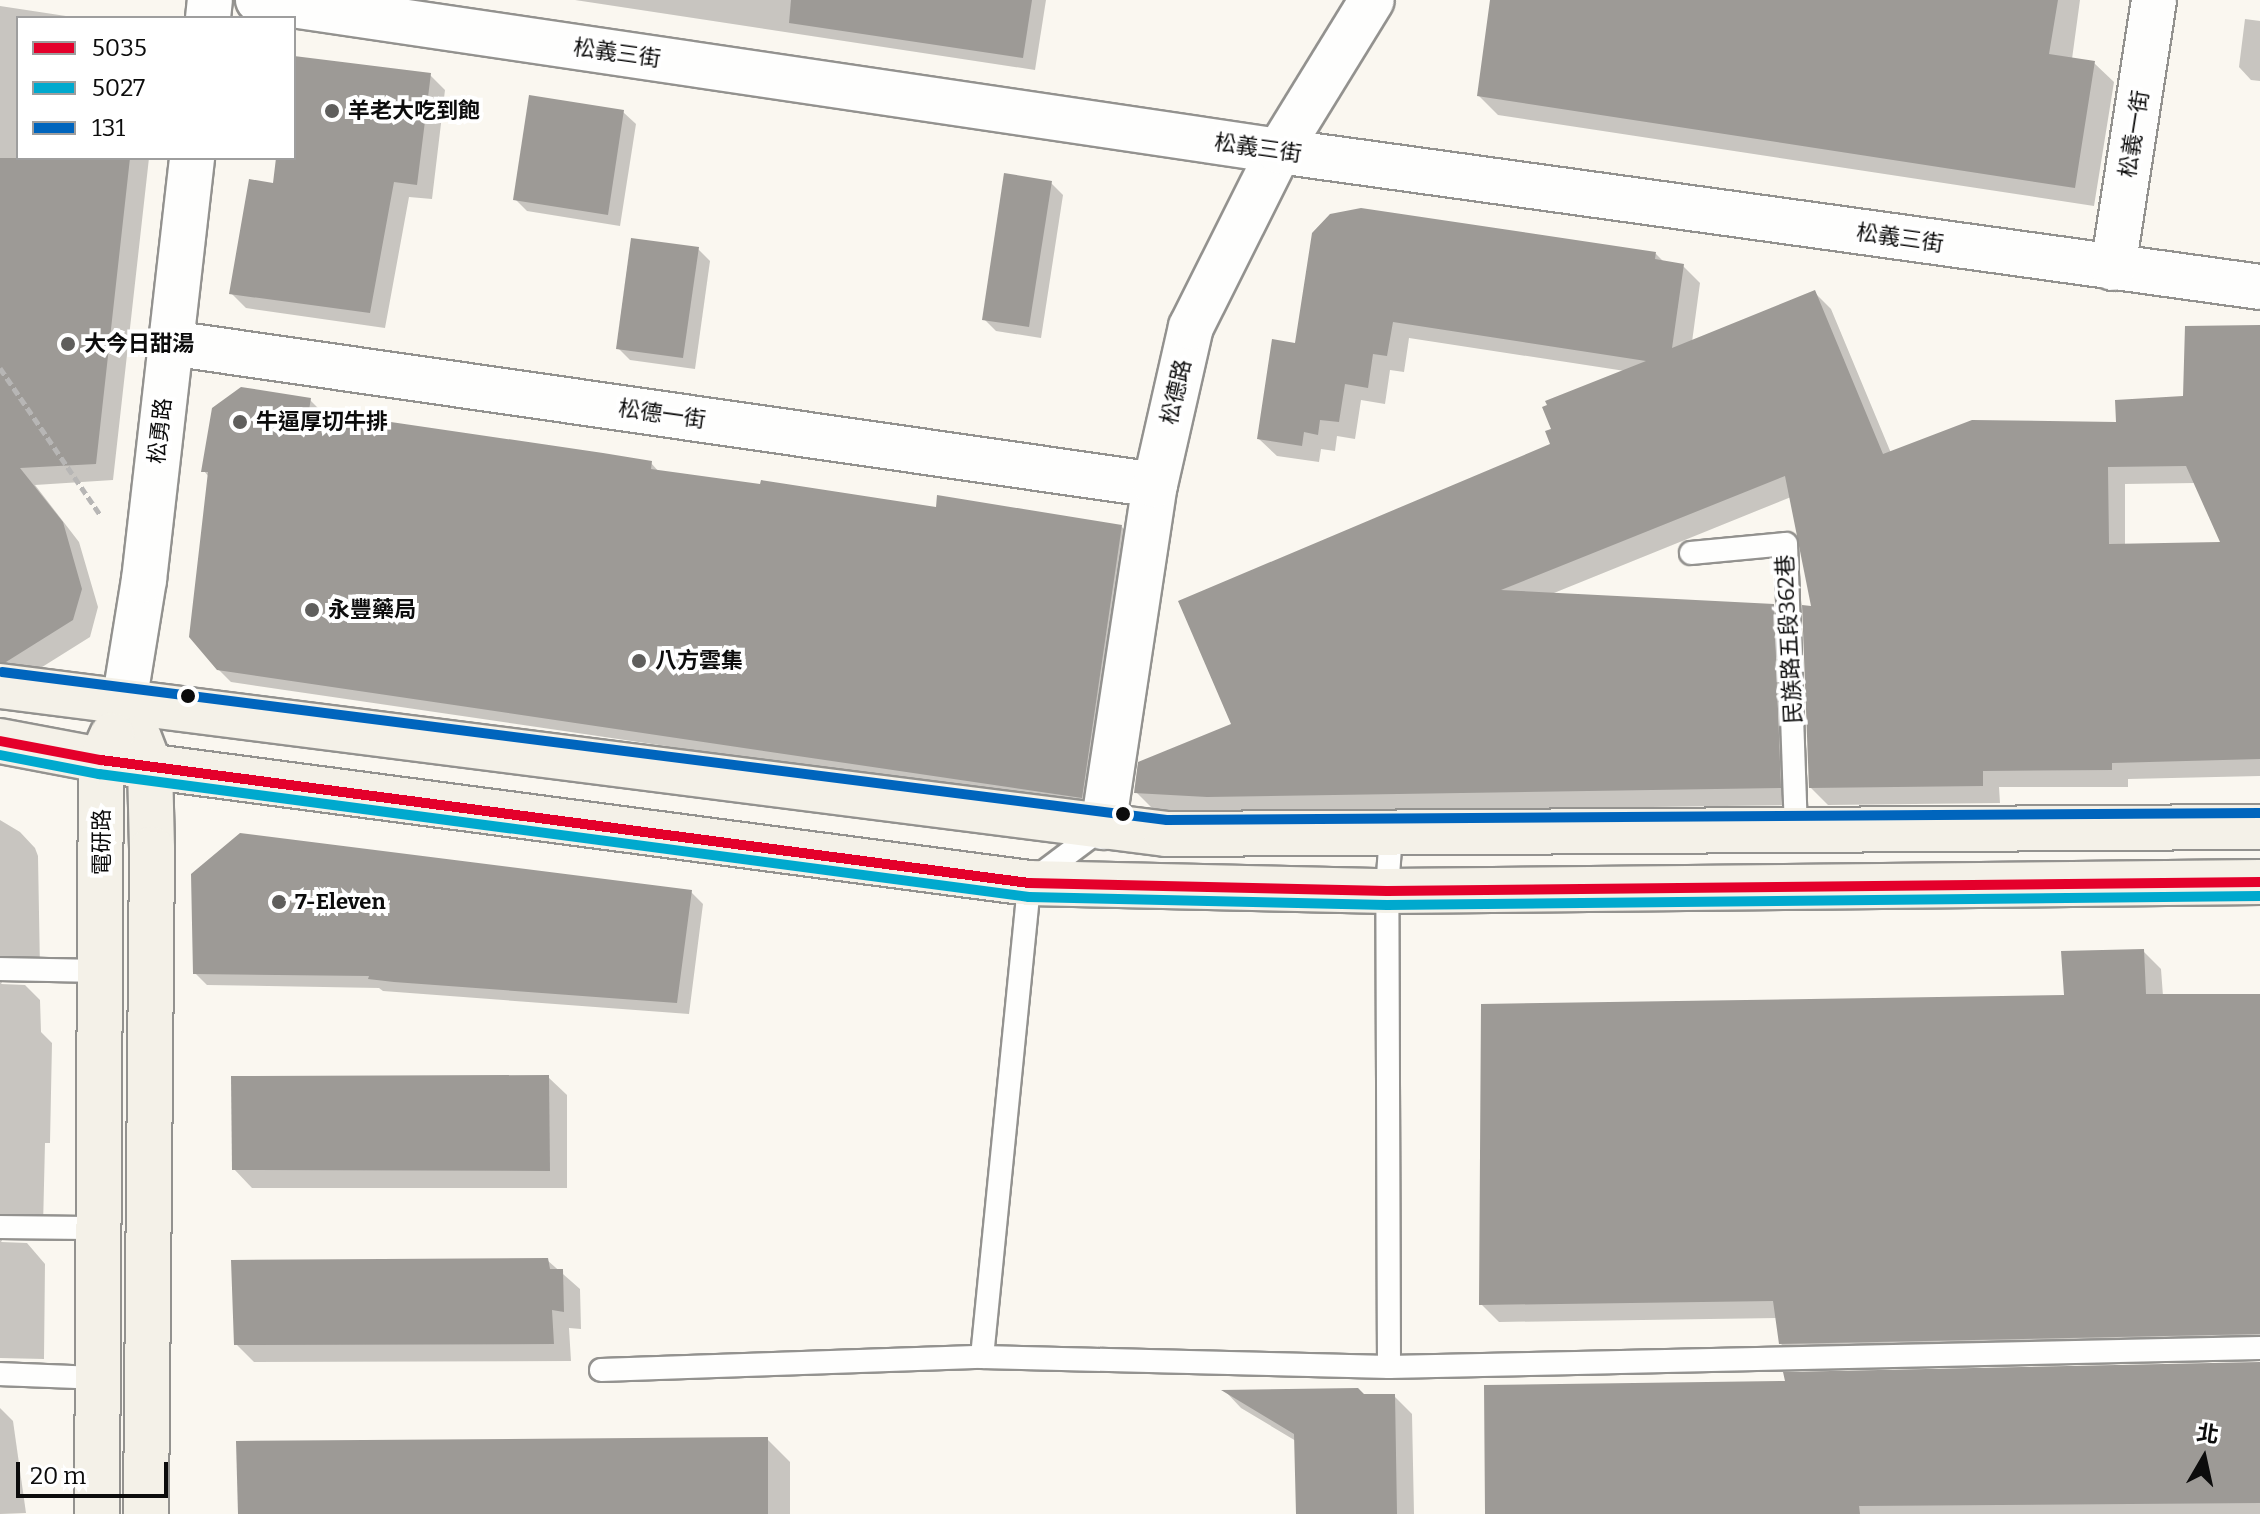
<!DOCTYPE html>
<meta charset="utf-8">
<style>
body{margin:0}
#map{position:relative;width:2260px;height:1514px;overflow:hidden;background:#faf7f0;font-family:Bitter,"Noto Sans TC",serif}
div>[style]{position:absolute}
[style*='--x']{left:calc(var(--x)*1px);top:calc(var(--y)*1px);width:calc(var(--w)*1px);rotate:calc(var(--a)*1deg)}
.shadow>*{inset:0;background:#0003}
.building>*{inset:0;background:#9d9a96}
.path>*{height:5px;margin-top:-2.5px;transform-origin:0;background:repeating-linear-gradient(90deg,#b7b6b5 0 8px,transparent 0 12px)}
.roads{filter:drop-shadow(2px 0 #93928f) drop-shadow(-2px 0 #93928f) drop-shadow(0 2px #93928f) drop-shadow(0 -2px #93928f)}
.lane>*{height:22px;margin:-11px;padding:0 11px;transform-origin:11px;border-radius:11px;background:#fefefd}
.street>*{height:44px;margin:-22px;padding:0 22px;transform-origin:22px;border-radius:22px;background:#fefefd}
.secondary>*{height:44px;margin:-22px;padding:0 22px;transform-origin:22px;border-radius:22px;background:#f4f1e8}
.bus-1>*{height:10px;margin:-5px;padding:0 5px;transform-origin:5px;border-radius:5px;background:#e4002b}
.bus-2>*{height:10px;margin:-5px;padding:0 5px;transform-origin:5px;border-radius:5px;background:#00a9ce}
.bus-3>*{height:10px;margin:-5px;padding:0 5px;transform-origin:5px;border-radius:5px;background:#0065bd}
.dots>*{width:22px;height:22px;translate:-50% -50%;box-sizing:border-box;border:4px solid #fff;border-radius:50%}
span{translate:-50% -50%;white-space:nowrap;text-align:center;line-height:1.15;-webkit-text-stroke:8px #fff;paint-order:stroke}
.street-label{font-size:22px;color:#0c0c0c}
.poi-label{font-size:22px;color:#0c0c0c;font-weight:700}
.left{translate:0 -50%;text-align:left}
.legend{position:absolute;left:16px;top:16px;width:280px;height:144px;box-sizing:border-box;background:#fff;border:2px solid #9e9e9e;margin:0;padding:10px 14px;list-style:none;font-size:24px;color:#0c0c0c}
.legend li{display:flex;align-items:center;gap:16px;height:40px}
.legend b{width:40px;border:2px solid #9e9e9e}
.north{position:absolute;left:2164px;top:1418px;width:80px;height:80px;-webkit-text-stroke:6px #fff;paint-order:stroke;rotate:9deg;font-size:22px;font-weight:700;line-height:32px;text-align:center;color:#0c0c0c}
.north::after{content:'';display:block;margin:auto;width:28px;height:36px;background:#0c0c0c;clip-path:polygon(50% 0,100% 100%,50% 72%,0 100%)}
.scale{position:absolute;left:16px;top:1462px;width:152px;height:36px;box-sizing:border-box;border:4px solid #0c0c0c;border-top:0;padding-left:10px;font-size:24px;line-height:28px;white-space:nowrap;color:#0c0c0c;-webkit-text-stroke:6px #fff;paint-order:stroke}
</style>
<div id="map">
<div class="shadow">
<div style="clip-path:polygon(575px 0,1046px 0,1035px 70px)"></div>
<div style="clip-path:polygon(1492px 0,2080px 0,2072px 59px,2094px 63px,2114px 82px,2094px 206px,1498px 115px,1479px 96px)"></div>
<div style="clip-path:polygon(0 6px,79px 18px,18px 18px,18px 158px,149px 158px,113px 480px,35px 485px,79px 542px,98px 607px,90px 637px,31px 674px,0 666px)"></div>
<div style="clip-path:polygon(2245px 19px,2260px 21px,2260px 81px,2251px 80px,2239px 67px)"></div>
<div style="clip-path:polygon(294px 58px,430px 75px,445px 90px,432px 199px,409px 197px,385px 328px,246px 308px,231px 293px,275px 185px,279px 158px,294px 158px)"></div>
<div style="clip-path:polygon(623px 112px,636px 124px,620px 226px,527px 211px,515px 199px)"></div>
<div style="clip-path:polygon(1051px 183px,1063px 195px,1041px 338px,996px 331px,984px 319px)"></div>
<div style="clip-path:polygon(698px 249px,710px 261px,695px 369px,630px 360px,618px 348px)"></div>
<div style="clip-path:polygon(evenodd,1656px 254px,1665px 263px,1683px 266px,1700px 283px,1692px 342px,1814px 292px,1831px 309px,1891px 453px,2118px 424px,2185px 398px,2260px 327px,2260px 776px,2128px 779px,2128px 787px,1999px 787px,2000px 803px,1828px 805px,1811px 788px,1813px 608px,1791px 497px,1549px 595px,1773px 606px,1791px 623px,1797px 805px,1207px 813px,1153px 809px,1136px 792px,1234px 725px,1553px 445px,1625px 371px,1409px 338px,1404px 372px,1390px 370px,1385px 404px,1361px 400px,1355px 439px,1337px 436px,1335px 451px,1321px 449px,1319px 462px,1277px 456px,1259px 439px,1297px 345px,1656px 254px,2196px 483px,2223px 544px,2125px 545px,2125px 484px,2196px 483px)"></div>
<div style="clip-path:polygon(310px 400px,322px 412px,651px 463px,660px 473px,937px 509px,1121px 526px,1133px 539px,1094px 809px,231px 682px,218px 669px,209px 477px,204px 471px)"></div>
<div style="clip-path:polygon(0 820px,20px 832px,35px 848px,38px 856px,40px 970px,9px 971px,1px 984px,25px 985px,40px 1000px,41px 1032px,52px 1043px,50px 1143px,45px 1143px,43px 1227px,9px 1229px,1px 1242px,27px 1243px,45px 1264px,44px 1359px,0 1358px)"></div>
<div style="clip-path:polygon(691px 892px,703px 904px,689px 1014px,383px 991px,379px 988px,207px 985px,195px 973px)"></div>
<div style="clip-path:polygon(2143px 951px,2161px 969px,2163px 996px,2260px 996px,2260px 1352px,1800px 1362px,1781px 1344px,1778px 1318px,1499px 1322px,1481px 1304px,2066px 997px)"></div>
<div style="clip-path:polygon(548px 1077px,567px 1095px,567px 1188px,252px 1188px,234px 1169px)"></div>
<div style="clip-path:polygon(547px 1260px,580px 1289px,581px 1329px,569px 1328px,571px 1361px,254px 1362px,236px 1344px)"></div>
<div style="clip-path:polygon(2260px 1364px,2260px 1514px,1487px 1514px,1787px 1383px)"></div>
<div style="clip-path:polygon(1226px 1392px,1394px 1396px,1412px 1414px,1414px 1514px,1298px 1514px,1296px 1441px,1241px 1408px)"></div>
<div style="clip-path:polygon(0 1408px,13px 1421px,26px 1513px,0 1514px)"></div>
<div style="clip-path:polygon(767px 1439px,790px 1462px,790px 1514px,240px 1514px)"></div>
</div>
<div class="building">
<div style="clip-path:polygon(791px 0,1032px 0,1023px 58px,789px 23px)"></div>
<div style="clip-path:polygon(1490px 0,2058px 0,2049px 54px,2095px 61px,2075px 188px,1477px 96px)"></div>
<div style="clip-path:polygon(294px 56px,431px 73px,417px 185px,394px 182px,370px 313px,229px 294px,249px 179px,273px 183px,276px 158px,294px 158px)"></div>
<div style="clip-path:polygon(529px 95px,624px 110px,608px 215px,513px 200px)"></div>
<div style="clip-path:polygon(0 158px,130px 158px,96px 464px,20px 468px,63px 522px,82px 589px,73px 620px,6px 662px,0 662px)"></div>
<div style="clip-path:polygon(1004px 173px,1052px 181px,1029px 327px,982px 320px)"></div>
<div style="clip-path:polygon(evenodd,1361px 208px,1656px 252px,1655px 259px,1684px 264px,1672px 348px,1815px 290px,1883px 454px,1972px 420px,2116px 422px,2115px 400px,2183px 396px,2185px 326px,2260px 325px,2260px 759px,2112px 763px,2112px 770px,1983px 771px,1983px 786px,1809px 788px,1802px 605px,1811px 606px,1785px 476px,1501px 590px,1774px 604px,1781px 788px,1207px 797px,1134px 793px,1138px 762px,1231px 724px,1178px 601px,1550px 444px,1545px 431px,1551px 429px,1542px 407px,1547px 405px,1545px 401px,1646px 361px,1393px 322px,1387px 356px,1373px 354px,1368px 388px,1345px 384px,1339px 422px,1320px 420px,1318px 435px,1304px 432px,1302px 446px,1257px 439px,1272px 339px,1295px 343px,1312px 233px,1330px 214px,1361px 208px,2186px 466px,2220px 542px,2109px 544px,2108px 467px,2186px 466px)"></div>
<div style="clip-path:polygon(631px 238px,699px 247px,683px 358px,616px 349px)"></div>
<div style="clip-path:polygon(241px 387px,311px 398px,309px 410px,603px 453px,652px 461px,651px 469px,760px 484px,761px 480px,936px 507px,937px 495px,1122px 525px,1082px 798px,217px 670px,189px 637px,208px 472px,201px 472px,212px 408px)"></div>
<div style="clip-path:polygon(240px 833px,692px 890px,677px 1003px,394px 982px,368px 979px,369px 976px,193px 974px,191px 874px)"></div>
<div style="clip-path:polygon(2144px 949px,2146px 994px,2260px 994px,2260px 1334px,1779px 1344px,1773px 1301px,1479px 1305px,1481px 1004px,2064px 995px,2061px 951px)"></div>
<div style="clip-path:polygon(549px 1075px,550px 1171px,232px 1170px,231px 1076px)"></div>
<div style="clip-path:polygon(548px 1258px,550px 1269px,563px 1269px,564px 1312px,552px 1310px,554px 1344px,234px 1345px,231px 1260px)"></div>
<div style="clip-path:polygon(2260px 1362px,2260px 1503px,1859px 1506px,1860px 1514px,1485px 1514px,1484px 1385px,1785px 1381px,1783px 1372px)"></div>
<div style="clip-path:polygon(1358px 1388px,1364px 1394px,1395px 1394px,1397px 1514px,1296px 1514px,1294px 1434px,1221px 1390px)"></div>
<div style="clip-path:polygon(768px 1437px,768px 1514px,238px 1514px,236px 1441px)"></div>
</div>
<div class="path">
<div style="--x:0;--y:368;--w:179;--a:55.7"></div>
</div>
<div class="roads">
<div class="lane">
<div style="--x:1691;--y:553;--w:95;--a:-5.4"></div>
<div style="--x:1786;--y:544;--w:284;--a:88"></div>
<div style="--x:0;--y:969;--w:102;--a:1.1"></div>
<div style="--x:0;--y:1227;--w:99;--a:0.6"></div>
<div style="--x:982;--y:1357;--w:476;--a:-84.3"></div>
<div style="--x:1029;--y:883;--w:90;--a:-36.9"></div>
<div style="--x:1389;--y:1367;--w:476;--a:-90.2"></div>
<div style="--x:1387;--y:891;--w:58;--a:-86.1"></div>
<div style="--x:601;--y:1370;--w:381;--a:-2"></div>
<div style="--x:982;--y:1357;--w:407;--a:1.4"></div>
<div style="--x:1389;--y:1367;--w:871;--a:-1.25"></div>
<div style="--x:0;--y:1374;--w:98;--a:2.3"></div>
</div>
<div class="street">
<div style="--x:258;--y:0;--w:1032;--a:8.41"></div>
<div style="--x:1279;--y:151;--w:990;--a:7.89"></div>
<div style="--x:208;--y:18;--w:18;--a:-84"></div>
<div style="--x:2113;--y:268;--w:271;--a:-81.3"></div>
<div style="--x:170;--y:343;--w:995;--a:8.2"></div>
<div style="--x:124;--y:703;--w:125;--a:-80.8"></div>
<div style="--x:144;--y:580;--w:425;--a:-83.5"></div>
<div style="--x:1103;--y:827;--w:346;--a:-81.4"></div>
<div style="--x:1155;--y:485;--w:162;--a:-77.2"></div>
<div style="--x:1191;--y:327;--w:197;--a:-63.4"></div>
<div style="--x:1279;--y:151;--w:177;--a:-58.4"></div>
</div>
<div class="secondary">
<div style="--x:0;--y:686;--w:1175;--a:7.23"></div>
<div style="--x:1166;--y:834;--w:1094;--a:-0.37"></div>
<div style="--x:139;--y:738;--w:30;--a:69"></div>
<div style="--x:150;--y:766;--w:83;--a:88.6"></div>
<div style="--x:152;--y:849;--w:665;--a:90.52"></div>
<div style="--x:0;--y:741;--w:103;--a:10.7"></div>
<div style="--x:101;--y:760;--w:936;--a:7.55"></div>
<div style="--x:1029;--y:883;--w:358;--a:1.3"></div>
<div style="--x:1387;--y:891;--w:873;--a:-0.59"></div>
<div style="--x:97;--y:1514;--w:754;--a:-89.7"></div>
<div style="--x:101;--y:760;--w:27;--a:-66"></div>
</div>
</div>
<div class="bus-1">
<div style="--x:0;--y:741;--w:103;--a:10.7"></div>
<div style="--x:101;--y:760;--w:936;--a:7.55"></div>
<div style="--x:1029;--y:883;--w:358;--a:1.3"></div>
<div style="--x:1387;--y:891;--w:873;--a:-0.59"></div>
</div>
<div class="bus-2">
<div style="--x:0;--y:755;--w:101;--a:10.9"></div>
<div style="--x:99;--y:774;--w:938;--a:7.53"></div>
<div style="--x:1029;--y:897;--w:358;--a:1.3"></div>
<div style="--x:1387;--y:905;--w:873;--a:-0.59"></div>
</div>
<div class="bus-3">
<div style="--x:2;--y:672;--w:1174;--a:7.24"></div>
<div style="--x:1167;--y:820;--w:1093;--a:-0.37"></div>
</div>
<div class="dots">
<div style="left:332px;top:111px;background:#5f5e5c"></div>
<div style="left:68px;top:344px;background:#5f5e5c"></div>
<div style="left:240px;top:422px;background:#5f5e5c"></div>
<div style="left:312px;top:610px;background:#5f5e5c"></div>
<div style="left:639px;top:661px;background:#5f5e5c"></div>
<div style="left:188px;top:696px;background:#0c0c0c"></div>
<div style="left:1123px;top:814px;background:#0c0c0c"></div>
<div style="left:279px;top:902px;background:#5f5e5c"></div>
</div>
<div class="street-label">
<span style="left:617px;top:53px;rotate:8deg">松義三街</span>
<span style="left:2134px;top:134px;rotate:-81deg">松義一街</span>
<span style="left:1258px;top:148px;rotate:8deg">松義三街</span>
<span style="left:1900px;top:238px;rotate:8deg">松義三街</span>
<span style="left:1176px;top:392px;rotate:-77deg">松德路</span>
<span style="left:662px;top:414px;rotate:8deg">松德一街</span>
<span style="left:160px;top:431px;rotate:-84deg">松勇路</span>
<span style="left:1789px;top:639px;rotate:-93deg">民族路五段362巷</span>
<span style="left:102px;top:842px;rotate:-90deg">電研路</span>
</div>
<div class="poi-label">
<span class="left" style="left:348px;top:111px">羊老大吃到飽</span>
<span class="left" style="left:84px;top:344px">大今日甜湯</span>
<span class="left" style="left:256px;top:422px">牛逼厚切牛排</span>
<span class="left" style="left:328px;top:610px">永豐藥局</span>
<span class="left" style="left:655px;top:661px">八方雲集</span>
<span class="left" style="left:295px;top:902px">7-Eleven</span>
</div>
<ul class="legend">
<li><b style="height:10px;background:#e4002b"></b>5035</li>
<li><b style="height:10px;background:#00a9ce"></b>5027</li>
<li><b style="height:10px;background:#0065bd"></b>131</li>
</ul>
<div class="north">北</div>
<div class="scale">20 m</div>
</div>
